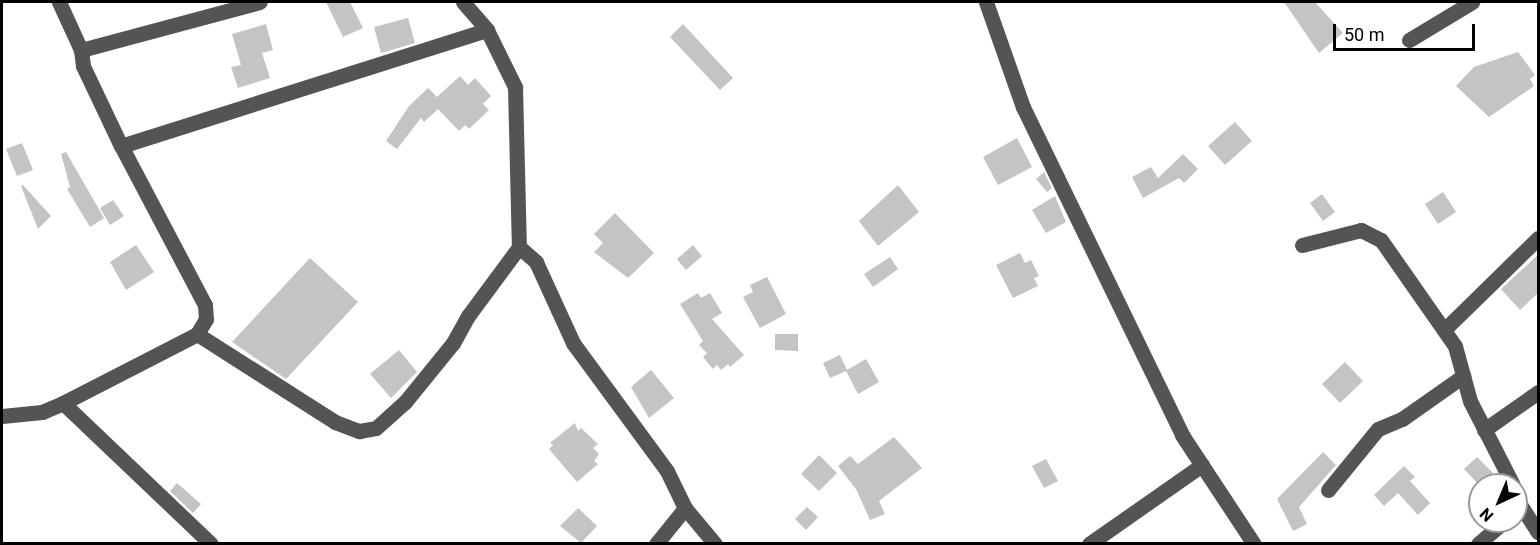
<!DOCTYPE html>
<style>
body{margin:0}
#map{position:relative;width:1540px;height:545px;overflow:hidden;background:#fff;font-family:Roboto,sans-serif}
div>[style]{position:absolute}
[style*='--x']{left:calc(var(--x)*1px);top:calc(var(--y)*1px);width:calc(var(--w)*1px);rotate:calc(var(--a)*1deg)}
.building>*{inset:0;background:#c4c4c4}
.minor>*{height:15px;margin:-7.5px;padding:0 7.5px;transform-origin:7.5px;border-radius:7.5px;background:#545454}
span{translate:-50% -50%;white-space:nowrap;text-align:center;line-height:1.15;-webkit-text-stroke:4.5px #fff;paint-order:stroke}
.frame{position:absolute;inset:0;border:3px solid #000;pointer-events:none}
.north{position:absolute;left:1468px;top:473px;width:60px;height:60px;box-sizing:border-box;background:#fff;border:2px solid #999;border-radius:50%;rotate:224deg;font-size:16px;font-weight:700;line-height:24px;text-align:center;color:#000}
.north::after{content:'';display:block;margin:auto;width:21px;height:27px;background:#000;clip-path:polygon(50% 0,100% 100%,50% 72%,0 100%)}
.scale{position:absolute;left:1333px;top:24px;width:142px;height:27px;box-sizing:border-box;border:3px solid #000;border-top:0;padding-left:8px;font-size:18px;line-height:21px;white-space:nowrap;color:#000;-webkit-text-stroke:4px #fff;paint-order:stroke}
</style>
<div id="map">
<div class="building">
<div style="clip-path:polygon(326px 2px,350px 2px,363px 28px,343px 37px)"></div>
<div style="clip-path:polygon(1284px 2px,1315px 2px,1343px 33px,1319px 53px)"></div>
<div style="clip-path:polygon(408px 18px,415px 43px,381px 53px,374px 27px)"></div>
<div style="clip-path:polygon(266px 24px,273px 50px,262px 53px,270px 78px,238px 88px,231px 67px,241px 65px,232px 34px)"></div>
<div style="clip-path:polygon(683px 24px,733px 78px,720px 90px,670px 37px)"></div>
<div style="clip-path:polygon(1518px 52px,1535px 75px,1530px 79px,1534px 86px,1489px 117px,1456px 86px,1474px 67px)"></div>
<div style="clip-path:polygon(460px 76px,468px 85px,475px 78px,491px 96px,483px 104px,489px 110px,469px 129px,465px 125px,459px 131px,438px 109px,424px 122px,421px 118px,397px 149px,386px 141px,409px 106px,428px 88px,437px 97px)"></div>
<div style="clip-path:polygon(1235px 122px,1252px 141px,1225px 165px,1208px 146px)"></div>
<div style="clip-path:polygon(1017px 138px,1032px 167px,998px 185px,983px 157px)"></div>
<div style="clip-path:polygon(22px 143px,33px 170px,17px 176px,6px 149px)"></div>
<div style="clip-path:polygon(66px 152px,104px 218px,90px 227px,67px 189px,70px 187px,61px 154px)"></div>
<div style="clip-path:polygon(1183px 154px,1198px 169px,1184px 183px,1179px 178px,1143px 198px,1132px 177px,1151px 167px,1158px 178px)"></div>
<div style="clip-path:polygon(1044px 172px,1052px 188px,1047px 192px,1036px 179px)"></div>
<div style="clip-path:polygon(23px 185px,51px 216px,38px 229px,21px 186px)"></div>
<div style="clip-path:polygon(898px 185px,919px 212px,878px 246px,859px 221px)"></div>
<div style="clip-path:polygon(1443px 192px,1456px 212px,1438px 224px,1425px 204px)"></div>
<div style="clip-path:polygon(1322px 194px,1335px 212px,1323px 221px,1310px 203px)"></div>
<div style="clip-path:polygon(1055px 196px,1066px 222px,1046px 233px,1032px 210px)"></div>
<div style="clip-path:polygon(113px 200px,124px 216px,110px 225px,100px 208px)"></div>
<div style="clip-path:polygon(615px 213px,654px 253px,628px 278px,594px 252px,603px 243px,594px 234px)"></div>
<div style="clip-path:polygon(136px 245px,154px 272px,126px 290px,110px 262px)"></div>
<div style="clip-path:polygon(693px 245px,702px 256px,686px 270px,677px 259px)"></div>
<div style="clip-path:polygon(1020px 253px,1025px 263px,1031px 260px,1039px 276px,1034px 278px,1038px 286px,1013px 298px,996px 265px)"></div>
<div style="clip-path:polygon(1539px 254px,1539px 292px,1520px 310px,1501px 289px)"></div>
<div style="clip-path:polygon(890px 257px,898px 269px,873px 287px,864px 274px)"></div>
<div style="clip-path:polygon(310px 258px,358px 302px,286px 379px,232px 342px)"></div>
<div style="clip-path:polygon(767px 277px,786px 314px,760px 328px,743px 297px,753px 292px,750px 285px)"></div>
<div style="clip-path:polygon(698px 293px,701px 298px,710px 293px,722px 313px,712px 319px,744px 355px,730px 367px,728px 364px,721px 370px,717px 365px,713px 369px,703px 357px,707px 353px,699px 345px,703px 341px,680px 304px)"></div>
<div style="clip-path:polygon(775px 334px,798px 334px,798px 351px,775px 350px)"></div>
<div style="clip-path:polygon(399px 350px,417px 372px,391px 398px,370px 374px)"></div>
<div style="clip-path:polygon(840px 355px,847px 370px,866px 359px,879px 382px,858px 394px,846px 371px,830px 378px,823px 363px)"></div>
<div style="clip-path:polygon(1345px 362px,1363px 381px,1340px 403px,1322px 384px)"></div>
<div style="clip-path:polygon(651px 370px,674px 398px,649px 418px,631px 387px)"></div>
<div style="clip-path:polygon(575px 423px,578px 431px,581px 428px,598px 444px,593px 448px,599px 454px,594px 461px,598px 464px,577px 482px,549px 449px,553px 445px,550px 443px)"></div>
<div style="clip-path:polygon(894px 437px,922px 468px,879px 501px,885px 514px,870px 520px,856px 489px,838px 466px,850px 456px,858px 464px)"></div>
<div style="clip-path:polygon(1323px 452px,1336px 465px,1299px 507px,1307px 524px,1293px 531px,1277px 499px)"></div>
<div style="clip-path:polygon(819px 455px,837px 473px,819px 491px,801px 474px)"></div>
<div style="clip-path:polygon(1477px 457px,1495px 475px,1480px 486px,1464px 469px)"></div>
<div style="clip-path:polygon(1046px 459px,1058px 481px,1044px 488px,1032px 466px)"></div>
<div style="clip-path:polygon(1404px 466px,1415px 477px,1410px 481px,1430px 503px,1418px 515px,1398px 493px,1384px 506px,1374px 495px)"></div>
<div style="clip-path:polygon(177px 483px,201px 504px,193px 513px,170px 491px)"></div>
<div style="clip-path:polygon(807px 507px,818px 517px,806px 530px,795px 519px)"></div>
<div style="clip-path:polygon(578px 508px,597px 526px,581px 543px,560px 526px)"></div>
</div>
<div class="minor">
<div style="--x:463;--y:2;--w:37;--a:49"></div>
<div style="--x:487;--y:30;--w:64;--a:63.8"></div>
<div style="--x:515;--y:87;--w:160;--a:88.6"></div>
<div style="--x:519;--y:247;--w:23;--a:41"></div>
<div style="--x:536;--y:262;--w:89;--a:65.4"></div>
<div style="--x:573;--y:343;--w:159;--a:53.7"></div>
<div style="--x:667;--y:471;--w:41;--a:64.1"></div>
<div style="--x:685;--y:508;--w:47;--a:50.2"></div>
<div style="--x:986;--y:2;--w:111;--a:70.6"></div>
<div style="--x:1023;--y:107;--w:365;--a:64.1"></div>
<div style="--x:1182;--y:435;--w:131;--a:56.6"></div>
<div style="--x:1409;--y:40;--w:74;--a:-31.1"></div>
<div style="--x:81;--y:50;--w:185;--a:-15"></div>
<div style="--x:121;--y:146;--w:384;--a:-17.6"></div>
<div style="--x:1302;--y:245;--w:61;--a:-14.3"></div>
<div style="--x:1361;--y:230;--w:22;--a:27"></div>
<div style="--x:1381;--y:240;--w:129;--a:55.1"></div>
<div style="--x:1455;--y:346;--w:57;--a:74.7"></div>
<div style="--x:1470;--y:401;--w:94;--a:62.9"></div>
<div style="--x:1445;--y:329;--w:130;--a:-44.4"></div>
<div style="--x:197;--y:334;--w:164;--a:32.5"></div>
<div style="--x:335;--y:422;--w:26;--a:21"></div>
<div style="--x:359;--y:431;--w:17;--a:-10"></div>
<div style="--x:376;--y:428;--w:39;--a:-42"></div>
<div style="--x:405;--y:402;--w:76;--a:-50.9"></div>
<div style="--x:453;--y:343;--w:31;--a:-61"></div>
<div style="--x:468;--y:316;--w:86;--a:-53.5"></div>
<div style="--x:63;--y:403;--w:204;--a:43.6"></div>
<div style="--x:2;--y:416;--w:40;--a:-5.7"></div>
<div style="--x:42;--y:412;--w:23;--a:-23"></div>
<div style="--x:63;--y:403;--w:151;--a:-27.2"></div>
<div style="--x:197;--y:334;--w:17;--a:-59"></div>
<div style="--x:206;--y:319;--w:14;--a:-94"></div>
<div style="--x:205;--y:305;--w:180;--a:-117.8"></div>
<div style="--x:121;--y:146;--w:89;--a:-115.4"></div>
<div style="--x:83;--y:66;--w:16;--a:-97"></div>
<div style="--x:81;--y:50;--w:53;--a:-114.6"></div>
<div style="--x:1484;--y:430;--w:66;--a:-35.1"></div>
<div style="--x:1328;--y:490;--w:79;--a:-50.7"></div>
<div style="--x:1378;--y:429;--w:26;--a:-23"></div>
<div style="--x:1402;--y:419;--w:75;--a:-35.2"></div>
<div style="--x:1519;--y:503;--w:35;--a:57"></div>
<div style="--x:656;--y:544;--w:46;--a:-51.1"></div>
<div style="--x:1089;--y:544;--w:138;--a:-35"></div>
<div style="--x:1478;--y:544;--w:35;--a:-41"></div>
</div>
<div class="frame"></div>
<div class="north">N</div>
<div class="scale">50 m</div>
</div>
